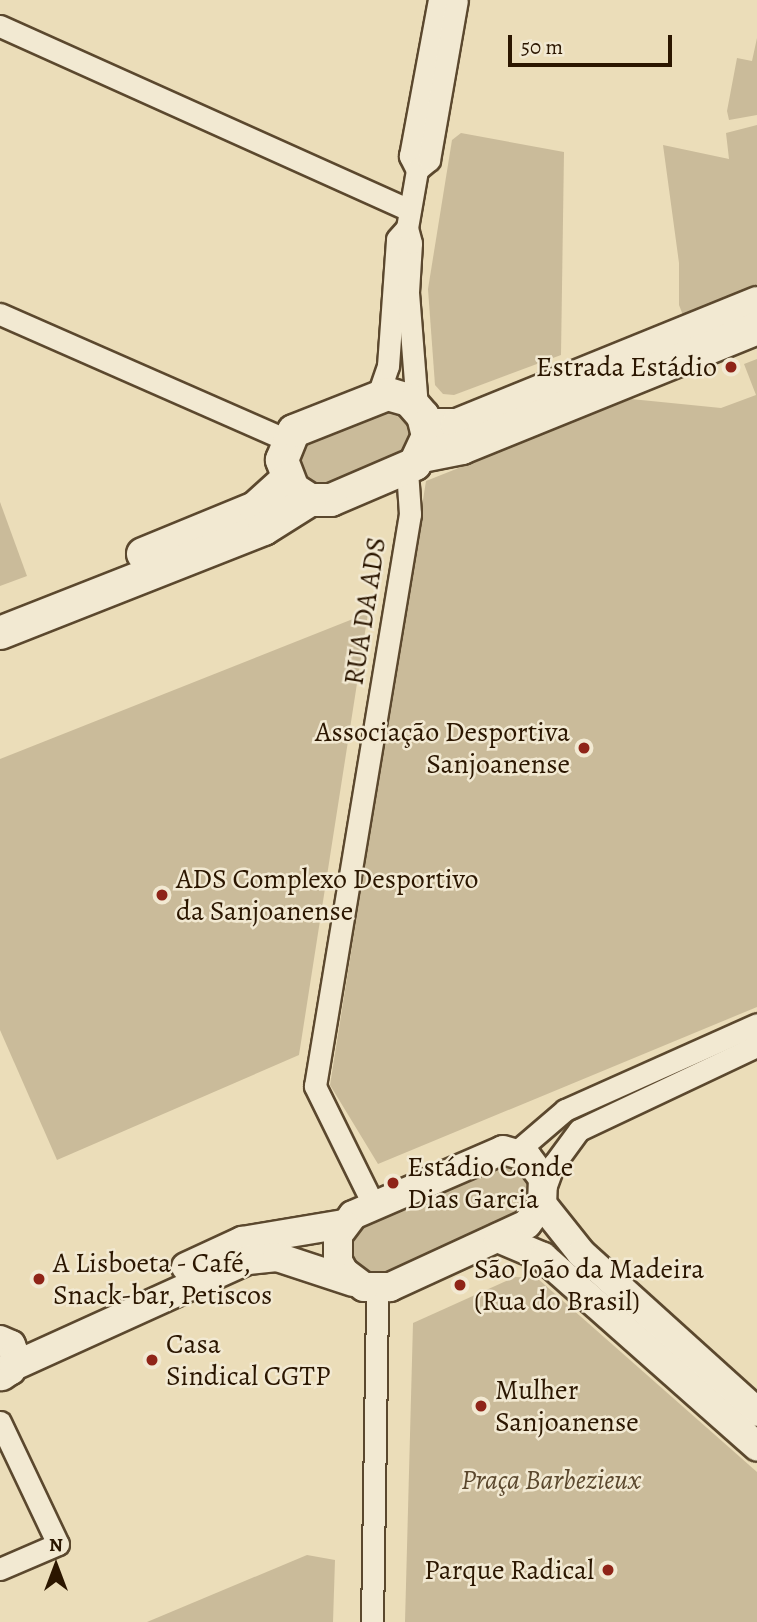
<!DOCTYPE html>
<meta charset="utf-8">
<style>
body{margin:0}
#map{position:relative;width:757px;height:1622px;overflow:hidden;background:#ebddb9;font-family:Alegreya,serif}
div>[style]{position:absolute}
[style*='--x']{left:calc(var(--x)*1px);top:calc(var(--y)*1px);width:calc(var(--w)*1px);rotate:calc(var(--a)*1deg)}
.green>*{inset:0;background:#cabb9a}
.roads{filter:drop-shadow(2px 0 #5b482e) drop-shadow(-2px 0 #5b482e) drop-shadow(0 2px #5b482e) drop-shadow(0 -2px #5b482e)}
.minor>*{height:21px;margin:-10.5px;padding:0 10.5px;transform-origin:10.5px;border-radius:10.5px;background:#f2e9d2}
.tertiary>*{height:28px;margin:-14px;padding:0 14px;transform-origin:14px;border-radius:14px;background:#f2e9d2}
.secondary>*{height:32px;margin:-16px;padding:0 16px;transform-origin:16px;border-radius:16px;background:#f2e9d2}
.dots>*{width:19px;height:19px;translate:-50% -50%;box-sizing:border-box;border:4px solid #f2e9d2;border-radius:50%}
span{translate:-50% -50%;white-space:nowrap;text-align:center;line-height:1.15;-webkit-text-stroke:5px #f2e9d2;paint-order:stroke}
.poi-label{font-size:28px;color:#2b1600}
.right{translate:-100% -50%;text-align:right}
.left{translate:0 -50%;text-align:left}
.street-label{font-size:28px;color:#2b1600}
.park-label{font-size:28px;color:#5b482e;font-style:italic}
.north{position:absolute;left:21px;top:1531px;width:70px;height:70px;-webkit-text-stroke:5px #f2e9d2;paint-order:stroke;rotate:0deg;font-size:19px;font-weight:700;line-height:28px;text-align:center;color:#2b1600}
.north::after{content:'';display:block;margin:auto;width:24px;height:32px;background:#2b1600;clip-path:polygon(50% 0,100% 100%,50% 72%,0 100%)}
.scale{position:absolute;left:508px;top:35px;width:164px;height:32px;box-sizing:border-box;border:4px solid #2b1600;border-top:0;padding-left:9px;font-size:21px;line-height:24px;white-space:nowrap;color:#2b1600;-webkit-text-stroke:5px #f2e9d2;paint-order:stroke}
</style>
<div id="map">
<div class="green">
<div style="clip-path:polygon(757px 38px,757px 115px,729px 120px,727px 111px,737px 58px,752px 61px)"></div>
<div style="clip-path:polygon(757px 125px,757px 295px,686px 323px,679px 305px,679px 263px,663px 145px,729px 159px,726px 133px)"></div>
<div style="clip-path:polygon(461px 133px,564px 152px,561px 355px,454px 395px,443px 394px,435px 385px,428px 289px,452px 140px)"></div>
<div style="clip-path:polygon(757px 359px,757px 1007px,378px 1164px,330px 1085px,426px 481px,631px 399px,721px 408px,756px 395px,744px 364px)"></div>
<div style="clip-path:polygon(388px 408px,407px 416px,414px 434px,406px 453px,328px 487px,308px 483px,296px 461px,304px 443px)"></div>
<div style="clip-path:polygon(0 502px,27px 576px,0 586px)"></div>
<div style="clip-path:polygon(368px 613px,299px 1055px,57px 1160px,0 1030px,0 759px)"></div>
<div style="clip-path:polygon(497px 1162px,515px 1162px,535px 1190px,523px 1213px,386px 1275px,360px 1271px,349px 1256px,354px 1230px)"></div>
<div style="clip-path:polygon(515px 1277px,537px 1278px,757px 1472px,757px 1622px,405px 1622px,413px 1323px)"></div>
<div style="clip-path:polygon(307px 1555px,335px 1560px,333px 1622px,147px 1622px)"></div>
</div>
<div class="roads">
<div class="minor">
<div style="--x:0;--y:26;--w:449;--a:24.2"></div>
<div style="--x:417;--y:170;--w:16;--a:-117"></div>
<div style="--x:410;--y:156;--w:159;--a:-79.5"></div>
<div style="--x:0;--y:314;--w:313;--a:23.7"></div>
<div style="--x:378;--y:395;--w:31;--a:-71"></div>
<div style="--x:388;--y:366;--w:127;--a:-85.9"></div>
<div style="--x:397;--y:239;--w:15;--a:-48"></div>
<div style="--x:417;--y:407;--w:115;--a:-94.5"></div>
<div style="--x:408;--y:292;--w:49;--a:-86.5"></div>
<div style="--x:411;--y:243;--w:16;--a:-105"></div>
<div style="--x:407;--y:228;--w:59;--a:-80.2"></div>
<div style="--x:417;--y:170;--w:16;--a:-40"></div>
<div style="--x:429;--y:160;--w:162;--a:-80.1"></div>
<div style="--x:516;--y:1152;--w:65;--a:-40.6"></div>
<div style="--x:565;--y:1110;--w:210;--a:-24.1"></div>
<div style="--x:544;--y:1191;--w:29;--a:-70"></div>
<div style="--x:554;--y:1164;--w:42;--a:-53.7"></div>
<div style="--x:579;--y:1130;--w:197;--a:-25.3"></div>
<div style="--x:374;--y:1206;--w:134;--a:-116.2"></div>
<div style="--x:315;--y:1086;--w:580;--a:-80.57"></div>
<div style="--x:410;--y:514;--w:44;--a:-93.9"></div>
<div style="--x:0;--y:1422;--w:135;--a:64.6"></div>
<div style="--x:58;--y:1544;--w:63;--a:156.7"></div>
<div style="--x:372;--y:1622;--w:333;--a:-89.1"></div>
</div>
<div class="tertiary">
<div style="--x:503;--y:1150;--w:25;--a:16"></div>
<div style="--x:527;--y:1157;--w:26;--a:53"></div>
<div style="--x:543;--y:1178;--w:26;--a:92"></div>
<div style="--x:542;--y:1204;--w:25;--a:127"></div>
<div style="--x:527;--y:1224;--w:151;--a:155.3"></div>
<div style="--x:390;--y:1287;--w:26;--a:180"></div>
<div style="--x:364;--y:1287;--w:25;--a:-143"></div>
<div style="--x:344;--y:1272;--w:13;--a:-119"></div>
<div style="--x:338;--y:1261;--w:26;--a:-90"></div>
<div style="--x:338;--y:1235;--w:25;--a:-53"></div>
<div style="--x:353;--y:1215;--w:163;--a:-23.4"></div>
<div style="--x:542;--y:1204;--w:63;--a:51.5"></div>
<div style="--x:581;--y:1253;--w:237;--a:42.1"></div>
<div style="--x:498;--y:1238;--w:49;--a:22.9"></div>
<div style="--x:543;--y:1257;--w:286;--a:41.5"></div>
<div style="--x:186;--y:1267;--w:62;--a:-24.9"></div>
<div style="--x:242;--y:1241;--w:103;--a:-9.5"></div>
<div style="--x:0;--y:1340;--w:12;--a:24"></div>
<div style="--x:11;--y:1345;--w:11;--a:68"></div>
<div style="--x:15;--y:1355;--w:16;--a:105"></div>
<div style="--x:11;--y:1370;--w:11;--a:146"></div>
<div style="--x:14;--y:1366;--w:257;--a:-24.4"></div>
<div style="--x:248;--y:1260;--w:29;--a:-6"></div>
<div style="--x:277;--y:1257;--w:80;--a:18.2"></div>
</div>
<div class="secondary">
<div style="--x:388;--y:394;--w:22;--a:16"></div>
<div style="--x:409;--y:400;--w:21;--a:49"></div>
<div style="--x:423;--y:416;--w:21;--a:76"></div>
<div style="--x:428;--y:436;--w:31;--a:115"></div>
<div style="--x:415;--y:464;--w:91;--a:156.8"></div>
<div style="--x:331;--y:500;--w:21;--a:180"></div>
<div style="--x:310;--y:500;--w:20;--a:-147"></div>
<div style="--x:293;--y:489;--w:31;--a:-111"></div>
<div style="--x:282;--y:460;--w:31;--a:-68"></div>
<div style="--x:294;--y:431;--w:101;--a:-21.5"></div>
<div style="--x:427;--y:425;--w:30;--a:0"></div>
<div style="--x:457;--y:425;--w:324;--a:-22.1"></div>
<div style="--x:422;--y:456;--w:41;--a:-11.3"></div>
<div style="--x:462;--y:448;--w:318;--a:-22.1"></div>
<div style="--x:143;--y:554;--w:121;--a:-22.3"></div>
<div style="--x:255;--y:508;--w:42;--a:-42.1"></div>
<div style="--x:0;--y:633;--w:284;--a:-21.5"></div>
<div style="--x:264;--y:529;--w:54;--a:-32.2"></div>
</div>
</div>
<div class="dots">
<div style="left:731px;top:367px;background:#8f2418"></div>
<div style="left:584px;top:748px;background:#8f2418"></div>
<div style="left:162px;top:895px;background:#8f2418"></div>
<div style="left:393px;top:1183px;background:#8f2418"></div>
<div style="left:39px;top:1279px;background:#8f2418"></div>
<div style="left:460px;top:1285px;background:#8f2418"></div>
<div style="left:152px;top:1360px;background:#8f2418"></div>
<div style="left:481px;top:1406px;background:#8f2418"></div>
<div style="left:608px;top:1570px;background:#8f2418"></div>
</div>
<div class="poi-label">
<span class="right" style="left:717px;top:367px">Estrada Estádio</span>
<span class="right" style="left:570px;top:748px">Associação Desportiva<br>Sanjoanense</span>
<span class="left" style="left:176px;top:895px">ADS Complexo Desportivo<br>da Sanjoanense</span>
<span class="left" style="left:407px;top:1183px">Estádio Conde<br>Dias Garcia</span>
<span class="left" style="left:53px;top:1279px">A Lisboeta - Café,<br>Snack-bar, Petiscos</span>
<span class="left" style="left:474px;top:1285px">São João da Madeira<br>(Rua do Brasil)</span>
<span class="left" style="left:166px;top:1360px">Casa<br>Sindical CGTP</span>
<span class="left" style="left:495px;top:1406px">Mulher<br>Sanjoanense</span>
<span class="right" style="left:594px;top:1570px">Parque Radical</span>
</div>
<div class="street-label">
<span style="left:365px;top:611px;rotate:-81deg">RUA DA ADS</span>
</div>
<div class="park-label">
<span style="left:551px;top:1480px">Praça Barbezieux</span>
</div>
<div class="north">N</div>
<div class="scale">50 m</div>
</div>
